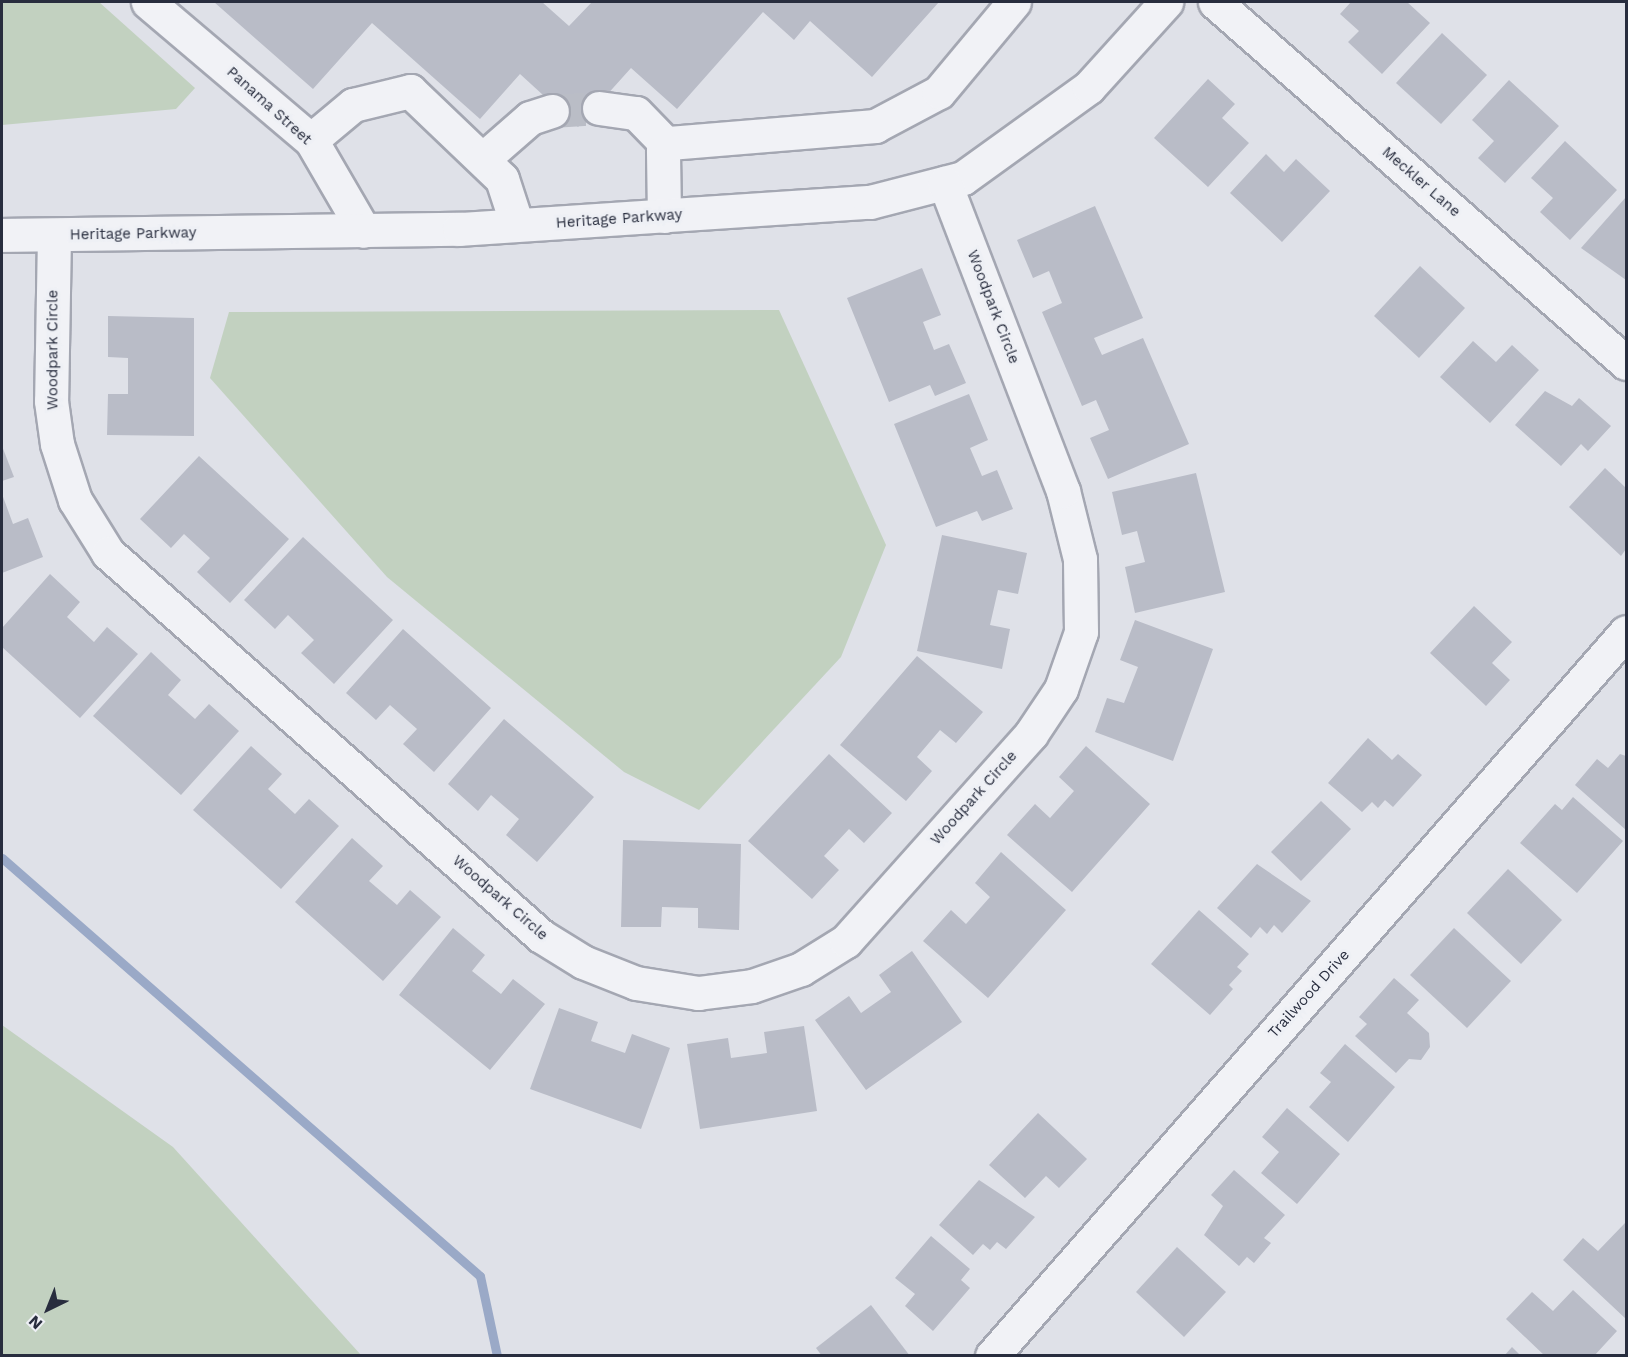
<!DOCTYPE html>
<style>
body{margin:0}
#map{position:relative;width:1628px;height:1357px;overflow:hidden;background:#dfe1e8;font-family:"Work Sans",sans-serif}
div>[style]{position:absolute}
[style*='--x']{left:calc(var(--x)*1px);top:calc(var(--y)*1px);width:calc(var(--w)*1px);rotate:calc(var(--a)*1deg)}
.green>*{inset:0;background:#c2d1c0}
.stream>*{height:9px;margin:-4.5px;padding:0 4.5px;transform-origin:4.5px;border-radius:4.5px;background:#9aa9c7}
.building>*{inset:0;background:#b9bcc7}
.minor-tunnel>*{height:33px;margin-top:-16.5px;transform-origin:0;background:repeating-linear-gradient(90deg,#babdc6 0 33px,transparent 0 49px)}
.roads{filter:drop-shadow(2px 0 #a4a7b2) drop-shadow(-2px 0 #a4a7b2) drop-shadow(0 2px #a4a7b2) drop-shadow(0 -2px #a4a7b2)}
.minor>*{height:33px;margin:-16.5px;padding:0 16.5px;transform-origin:16.5px;border-radius:16.5px;background:#f1f2f6}
span{translate:-50% -50%;white-space:nowrap;text-align:center;line-height:1.15;-webkit-text-stroke:6px #eef0f5;paint-order:stroke}
.street-label{font-size:15px;color:#282d3e}
.frame{position:absolute;inset:0;border:3px solid #282d3e;pointer-events:none}
.north{position:absolute;left:18px;top:1279px;width:60px;height:60px;-webkit-text-stroke:4px #eef0f5;paint-order:stroke;rotate:223deg;font-size:16px;font-weight:700;line-height:24px;text-align:center;color:#282d3e}
.north::after{content:'';display:block;margin:auto;width:21px;height:27px;background:#282d3e;clip-path:polygon(50% 0,100% 100%,50% 72%,0 100%)}
</style>
<div id="map">
<div class="green">
<div style="clip-path:polygon(2px 2px,99px 2px,195px 88px,176px 109px,2px 125px)"></div>
<div style="clip-path:polygon(779px 310px,886px 545px,841px 657px,699px 810px,624px 772px,387px 577px,210px 378px,229px 312px)"></div>
<div style="clip-path:polygon(2px 1025px,173px 1147px,361px 1355px,2px 1355px)"></div>
</div>
<div class="stream">
<div style="--x:2;--y:858;--w:635;--a:41.17"></div>
<div style="--x:480;--y:1276;--w:82;--a:78"></div>
</div>
<div class="building">
<div style="clip-path:polygon(214px 2px,542px 2px,569px 26px,592px 2px,939px 2px,872px 77px,810px 21px,794px 40px,763px 12px,677px 109px,631px 68px,578px 127px,520px 74px,480px 119px,372px 23px,313px 89px)"></div>
<div style="clip-path:polygon(1351px 2px,1407px 2px,1430px 23px,1382px 74px,1348px 42px,1359px 31px,1340px 14px)"></div>
<div style="clip-path:polygon(1442px 33px,1487px 75px,1441px 124px,1396px 83px)"></div>
<div style="clip-path:polygon(1208px 79px,1235px 104px,1222px 118px,1249px 143px,1208px 187px,1154px 138px)"></div>
<div style="clip-path:polygon(1509px 80px,1559px 126px,1505px 183px,1478px 158px,1494px 141px,1472px 120px)"></div>
<div style="clip-path:polygon(1565px 141px,1617px 190px,1570px 240px,1540px 212px,1553px 198px,1531px 178px)"></div>
<div style="clip-path:polygon(1266px 154px,1284px 172px,1296px 159px,1330px 191px,1282px 242px,1230px 193px)"></div>
<div style="clip-path:polygon(1626px 197px,1626px 280px,1581px 248px)"></div>
<div style="clip-path:polygon(1095px 206px,1143px 318px,1094px 338px,1102px 355px,1143px 338px,1189px 444px,1108px 479px,1090px 438px,1109px 430px,1096px 400px,1082px 406px,1042px 312px,1062px 303px,1049px 271px,1033px 278px,1017px 240px)"></div>
<div style="clip-path:polygon(1420px 266px,1465px 308px,1419px 358px,1374px 316px)"></div>
<div style="clip-path:polygon(922px 268px,941px 315px,923px 322px,934px 350px,949px 344px,966px 383px,935px 396px,930px 385px,889px 402px,847px 298px)"></div>
<div style="clip-path:polygon(108px 316px,194px 318px,194px 436px,107px 435px,108px 394px,128px 394px,128px 358px,108px 357px)"></div>
<div style="clip-path:polygon(1473px 341px,1496px 362px,1512px 345px,1539px 370px,1490px 423px,1440px 377px)"></div>
<div style="clip-path:polygon(1545px 391px,1572px 406px,1579px 398px,1611px 426px,1588px 451px,1581px 444px,1561px 466px,1515px 425px)"></div>
<div style="clip-path:polygon(969px 394px,988px 440px,970px 448px,982px 476px,997px 470px,1013px 509px,982px 521px,977px 511px,936px 527px,894px 424px)"></div>
<div style="clip-path:polygon(2px 446px,14px 477px,2px 481px)"></div>
<div style="clip-path:polygon(199px 456px,289px 539px,230px 603px,197px 572px,210px 558px,184px 534px,171px 548px,140px 519px)"></div>
<div style="clip-path:polygon(1605px 468px,1626px 488px,1626px 549px,1621px 556px,1569px 507px)"></div>
<div style="clip-path:polygon(1196px 473px,1225px 592px,1135px 613px,1125px 567px,1145px 562px,1137px 531px,1122px 535px,1112px 492px)"></div>
<div style="clip-path:polygon(2px 494px,13px 524px,28px 518px,43px 557px,2px 573px)"></div>
<div style="clip-path:polygon(942px 535px,1027px 553px,1018px 594px,998px 590px,990px 625px,1010px 629px,1002px 669px,917px 651px)"></div>
<div style="clip-path:polygon(303px 537px,393px 620px,334px 684px,301px 653px,314px 640px,288px 615px,275px 629px,244px 600px)"></div>
<div style="clip-path:polygon(50px 574px,80px 602px,67px 617px,94px 642px,107px 627px,138px 654px,80px 718px,2px 647px,2px 628px)"></div>
<div style="clip-path:polygon(1474px 606px,1512px 642px,1492px 663px,1510px 680px,1486px 706px,1430px 653px)"></div>
<div style="clip-path:polygon(1135px 620px,1213px 649px,1173px 761px,1095px 732px,1107px 698px,1124px 703px,1138px 667px,1120px 660px)"></div>
<div style="clip-path:polygon(403px 629px,491px 708px,434px 772px,403px 744px,417px 729px,390px 705px,376px 720px,346px 693px)"></div>
<div style="clip-path:polygon(151px 652px,181px 680px,168px 695px,195px 719px,209px 704px,239px 731px,181px 795px,93px 716px)"></div>
<div style="clip-path:polygon(917px 656px,983px 712px,956px 743px,940px 730px,917px 757px,932px 771px,906px 801px,840px 745px)"></div>
<div style="clip-path:polygon(504px 719px,594px 797px,537px 862px,506px 835px,519px 819px,491px 795px,478px 811px,448px 784px)"></div>
<div style="clip-path:polygon(1368px 738px,1392px 760px,1398px 754px,1422px 775px,1393px 807px,1385px 800px,1378px 808px,1372px 802px,1362px 812px,1328px 783px)"></div>
<div style="clip-path:polygon(251px 746px,282px 774px,268px 789px,295px 814px,309px 799px,339px 826px,281px 889px,193px 810px)"></div>
<div style="clip-path:polygon(1086px 746px,1150px 804px,1072px 892px,1007px 835px,1035px 804px,1050px 818px,1074px 791px,1059px 777px)"></div>
<div style="clip-path:polygon(829px 754px,892px 813px,864px 843px,849px 829px,824px 856px,839px 870px,812px 899px,748px 841px)"></div>
<div style="clip-path:polygon(1620px 754px,1626px 756px,1626px 830px,1575px 785px,1597px 759px,1608px 768px)"></div>
<div style="clip-path:polygon(1573px 797px,1623px 841px,1577px 893px,1520px 843px,1555px 804px,1562px 810px)"></div>
<div style="clip-path:polygon(1321px 801px,1351px 829px,1301px 881px,1271px 852px)"></div>
<div style="clip-path:polygon(352px 838px,383px 866px,369px 881px,397px 905px,410px 890px,441px 917px,383px 981px,295px 902px)"></div>
<div style="clip-path:polygon(623px 840px,741px 844px,739px 930px,698px 928px,698px 908px,662px 907px,661px 927px,621px 927px)"></div>
<div style="clip-path:polygon(1001px 852px,1066px 910px,988px 998px,923px 941px,951px 910px,966px 924px,990px 897px,975px 883px)"></div>
<div style="clip-path:polygon(1257px 864px,1311px 901px,1282px 933px,1274px 925px,1267px 934px,1260px 927px,1251px 938px,1217px 908px)"></div>
<div style="clip-path:polygon(1508px 869px,1562px 920px,1521px 964px,1467px 913px)"></div>
<div style="clip-path:polygon(1199px 910px,1249px 954px,1237px 967px,1242px 971px,1229px 985px,1233px 989px,1210px 1015px,1151px 964px)"></div>
<div style="clip-path:polygon(453px 928px,485px 955px,472px 971px,501px 994px,513px 979px,545px 1004px,490px 1070px,399px 995px)"></div>
<div style="clip-path:polygon(1454px 928px,1511px 981px,1467px 1028px,1410px 975px)"></div>
<div style="clip-path:polygon(912px 951px,962px 1022px,866px 1090px,815px 1020px,849px 996px,861px 1013px,891px 992px,879px 975px)"></div>
<div style="clip-path:polygon(1394px 978px,1419px 1000px,1407px 1013px,1429px 1033px,1430px 1047px,1421px 1060px,1409px 1059px,1396px 1073px,1355px 1036px,1367px 1024px,1359px 1017px)"></div>
<div style="clip-path:polygon(559px 1008px,598px 1022px,591px 1041px,625px 1053px,632px 1034px,670px 1048px,641px 1129px,530px 1089px)"></div>
<div style="clip-path:polygon(804px 1026px,817px 1111px,700px 1129px,687px 1044px,728px 1038px,731px 1058px,767px 1053px,764px 1032px)"></div>
<div style="clip-path:polygon(1345px 1044px,1395px 1087px,1348px 1142px,1309px 1107px,1331px 1082px,1320px 1073px)"></div>
<div style="clip-path:polygon(1287px 1108px,1340px 1154px,1297px 1204px,1261px 1173px,1279px 1152px,1262px 1137px)"></div>
<div style="clip-path:polygon(1038px 1113px,1087px 1159px,1059px 1188px,1046px 1176px,1025px 1198px,989px 1165px)"></div>
<div style="clip-path:polygon(1234px 1170px,1285px 1215px,1264px 1238px,1271px 1243px,1254px 1263px,1247px 1257px,1239px 1266px,1204px 1235px,1223px 1206px,1211px 1195px)"></div>
<div style="clip-path:polygon(979px 1180px,1035px 1217px,1006px 1249px,997px 1242px,990px 1250px,983px 1244px,973px 1255px,939px 1225px)"></div>
<div style="clip-path:polygon(1625px 1223px,1626px 1224px,1626px 1319px,1563px 1260px,1583px 1238px,1598px 1251px)"></div>
<div style="clip-path:polygon(931px 1236px,970px 1269px,961px 1280px,970px 1288px,933px 1331px,905px 1306px,915px 1294px,895px 1278px)"></div>
<div style="clip-path:polygon(1177px 1247px,1226px 1292px,1184px 1337px,1136px 1292px)"></div>
<div style="clip-path:polygon(1573px 1290px,1617px 1331px,1594px 1356px,1545px 1356px,1506px 1319px,1532px 1292px,1553px 1311px)"></div>
<div style="clip-path:polygon(871px 1305px,910px 1356px,822px 1356px,816px 1348px)"></div>
<div style="clip-path:polygon(1512px 1347px,1521px 1356px,1504px 1356px)"></div>
</div>
<div class="minor-tunnel">
<div style="--x:552;--y:111;--w:47;--a:-3.7"></div>
</div>
<div class="roads">
<div class="minor">
<div style="--x:148;--y:2;--w:214;--a:40.3"></div>
<div style="--x:311;--y:140;--w:105;--a:59.8"></div>
<div style="--x:1215;--y:2;--w:547;--a:41.29"></div>
<div style="--x:599;--y:108;--w:37;--a:8"></div>
<div style="--x:636;--y:113;--w:45;--a:45.9"></div>
<div style="--x:311;--y:140;--w:55;--a:-39.8"></div>
<div style="--x:353;--y:105;--w:59;--a:-13.8"></div>
<div style="--x:410;--y:91;--w:127;--a:43.7"></div>
<div style="--x:502;--y:179;--w:48;--a:71.9"></div>
<div style="--x:483;--y:159;--w:62;--a:-41.1"></div>
<div style="--x:530;--y:118;--w:23;--a:-18"></div>
<div style="--x:664;--y:216;--w:66;--a:-90.9"></div>
<div style="--x:663;--y:150;--w:9;--a:-49"></div>
<div style="--x:669;--y:143;--w:207;--a:-4.7"></div>
<div style="--x:875;--y:126;--w:72;--a:-28"></div>
<div style="--x:939;--y:92;--w:117;--a:-50.2"></div>
<div style="--x:2;--y:235;--w:457;--a:-0.8"></div>
<div style="--x:459;--y:229;--w:412;--a:-3.8"></div>
<div style="--x:870;--y:202;--w:96;--a:-14.5"></div>
<div style="--x:963;--y:178;--w:155;--a:-35.8"></div>
<div style="--x:1089;--y:87;--w:115;--a:-47.8"></div>
<div style="--x:54;--y:235;--w:166;--a:91"></div>
<div style="--x:51;--y:401;--w:43;--a:82.1"></div>
<div style="--x:57;--y:444;--w:59;--a:72.2"></div>
<div style="--x:75;--y:500;--w:62;--a:58.1"></div>
<div style="--x:108;--y:553;--w:578;--a:41.49"></div>
<div style="--x:541;--y:936;--w:49;--a:31.8"></div>
<div style="--x:583;--y:962;--w:57;--a:21.6"></div>
<div style="--x:636;--y:983;--w:63;--a:9.2"></div>
<div style="--x:698;--y:993;--w:54;--a:-7.4"></div>
<div style="--x:752;--y:986;--w:52;--a:-19.1"></div>
<div style="--x:801;--y:969;--w:53;--a:-31.9"></div>
<div style="--x:846;--y:941;--w:278;--a:-48.2"></div>
<div style="--x:1031;--y:734;--w:54;--a:-56.3"></div>
<div style="--x:1061;--y:689;--w:60;--a:-70.7"></div>
<div style="--x:1081;--y:632;--w:73;--a:-90.8"></div>
<div style="--x:1080;--y:559;--w:70;--a:-104"></div>
<div style="--x:1063;--y:491;--w:330;--a:-111"></div>
<div style="--x:992;--y:1356;--w:962;--a:-48.79"></div>
</div>
</div>
<div class="street-label">
<span style="left:269px;top:106px;rotate:42deg">Panama Street</span>
<span style="left:1421px;top:182px;rotate:41deg">Meckler Lane</span>
<span style="left:619px;top:219px;rotate:-4deg">Heritage Parkway</span>
<span style="left:133px;top:234px;rotate:-1deg">Heritage Parkway</span>
<span style="left:993px;top:307px;rotate:69deg">Woodpark Circle</span>
<span style="left:53px;top:350px;rotate:-90deg">Woodpark Circle</span>
<span style="left:974px;top:798px;rotate:-48deg">Woodpark Circle</span>
<span style="left:500px;top:898px;rotate:41deg">Woodpark Circle</span>
<span style="left:1309px;top:994px;rotate:-48deg">Trailwood Drive</span>
</div>
<div class="frame"></div>
<div class="north">N</div>
</div>
